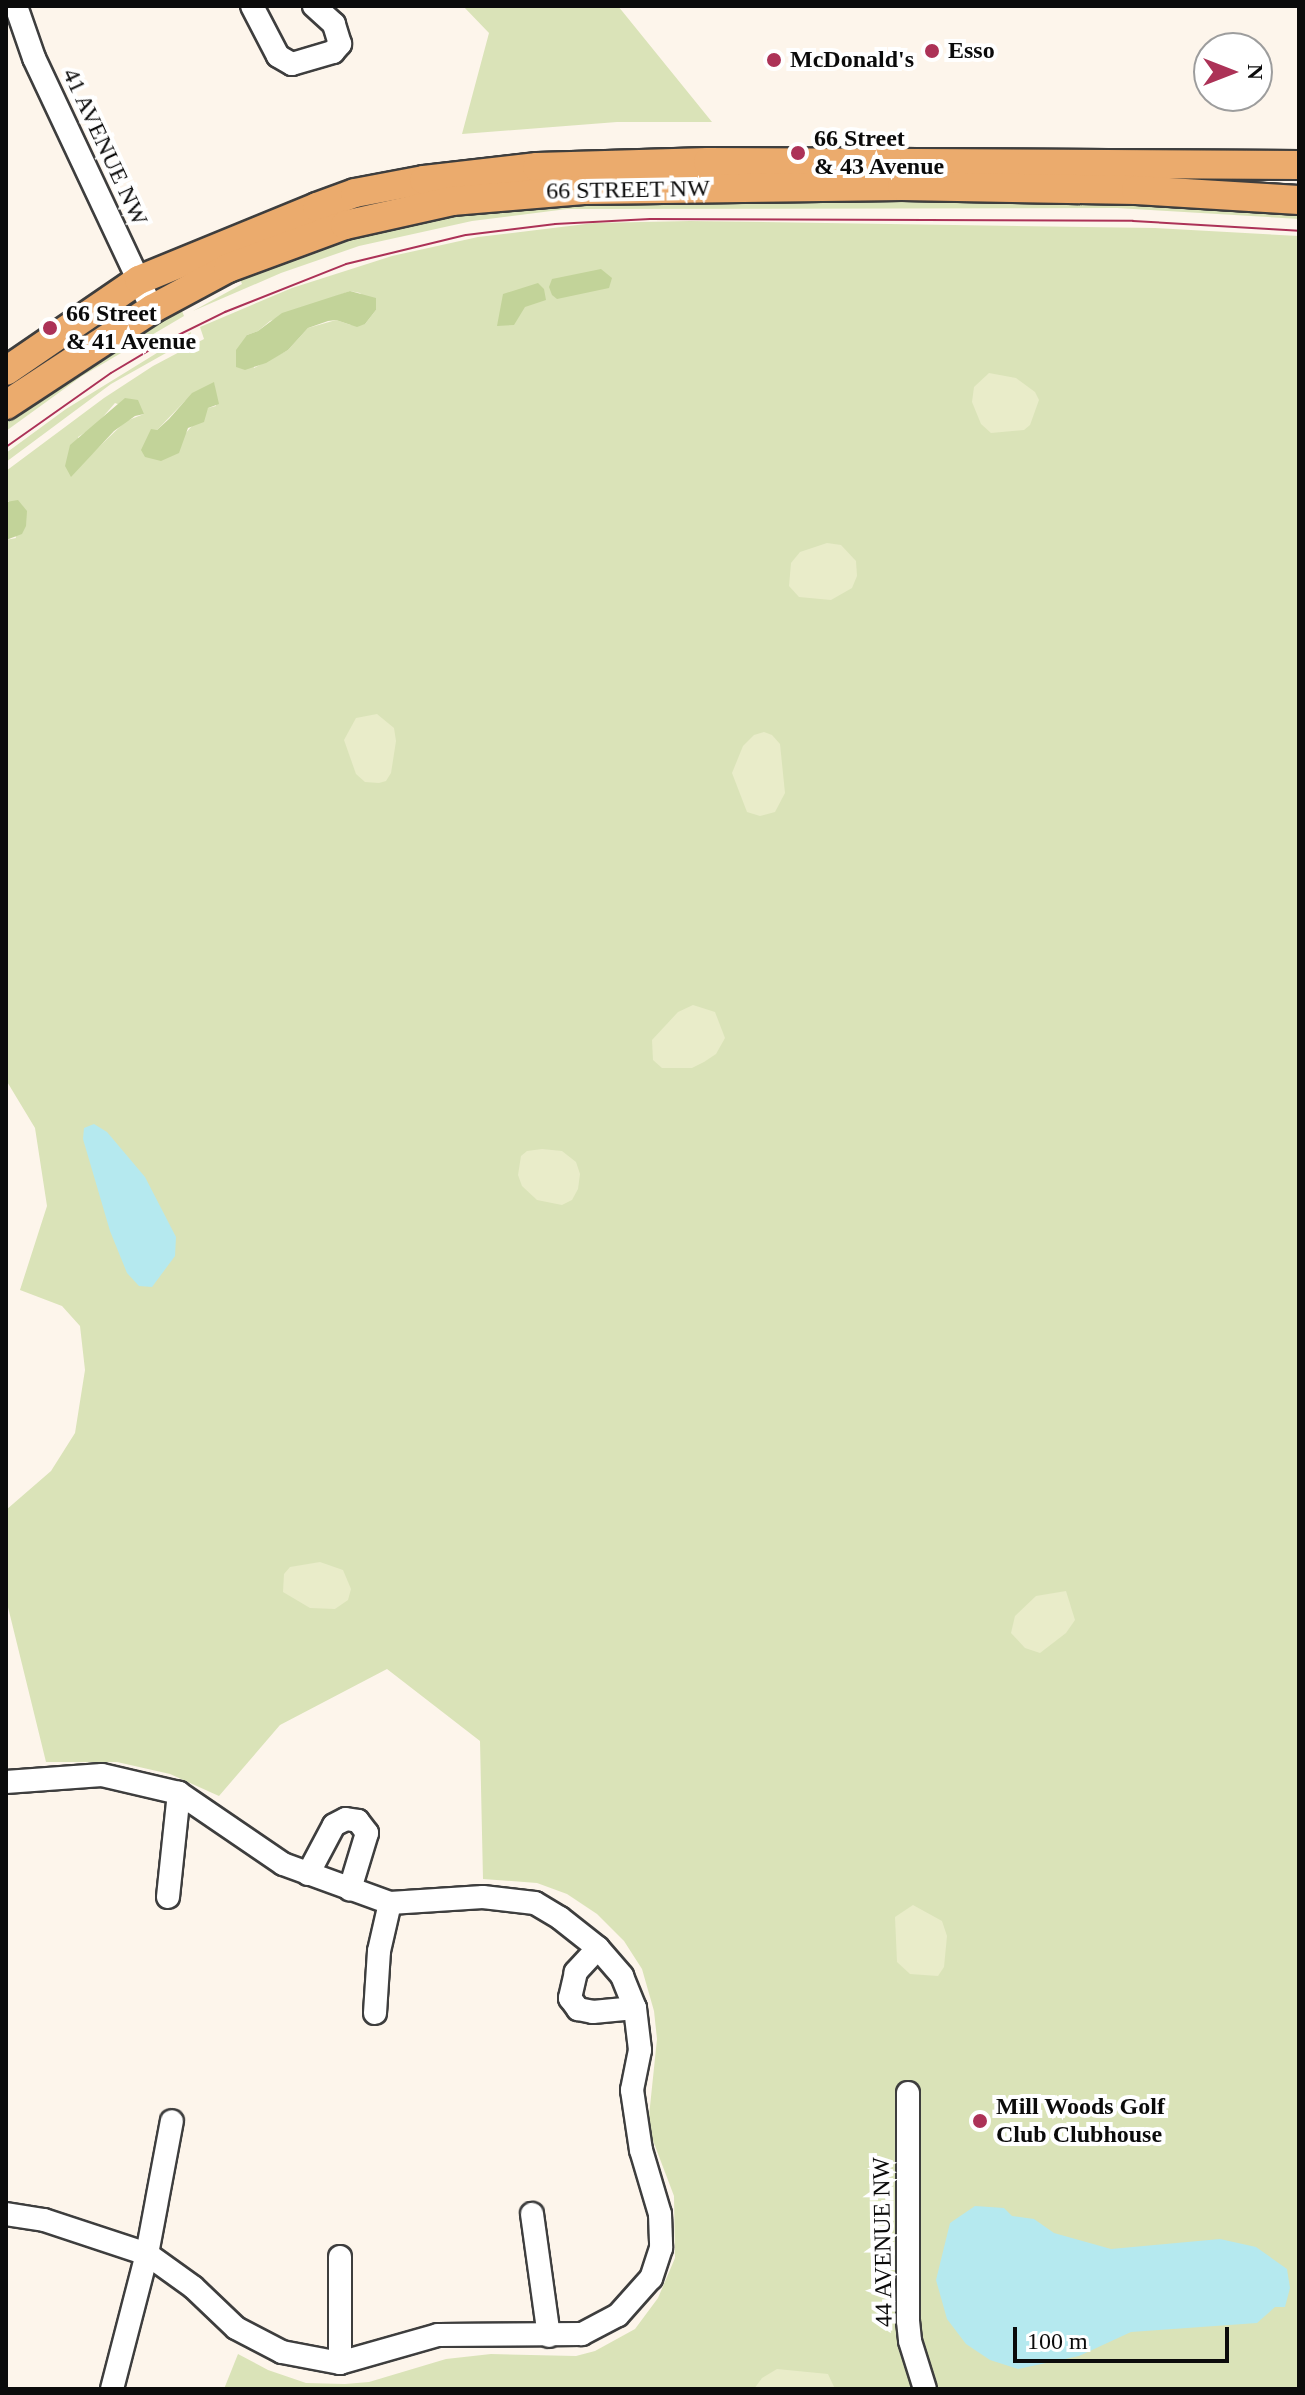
<!DOCTYPE html>
<style>
body{margin:0}
#map{position:relative;width:1305px;height:2395px;overflow:hidden;background:#fdf5eb;font-family:Georgia,serif}
div>[style]{position:absolute}
[style*='--x']{left:calc(var(--x)*1px);top:calc(var(--y)*1px);width:calc(var(--w)*1px);rotate:calc(var(--a)*1deg)}
.green>*{inset:0;background:#dae3b8}
.forest>*{inset:0;background:#c2d399}
.pitch>*{inset:0;background:#e9ecc9}
.water>*{inset:0;background:#b5e9ef}
.roads{filter:drop-shadow(2px 0 #3e3e3e) drop-shadow(-2px 0 #3e3e3e) drop-shadow(0 2px #3e3e3e) drop-shadow(0 -2px #3e3e3e)}
.minor>*{height:22px;margin:-11px;padding:0 11px;transform-origin:11px;border-radius:11px;background:#fff}
.major>*{height:28px;margin:-14px;padding:0 14px;transform-origin:14px;border-radius:14px;background:#ebab6d}
.tram>*{height:2px;margin:-1px;padding:0 1px;transform-origin:1px;border-radius:1px;background:#ac3257}
.dots>*{width:22px;height:22px;translate:-50% -50%;box-sizing:border-box;border:4px solid #fff;border-radius:50%}
span{translate:-50% -50%;white-space:nowrap;text-align:center;line-height:1.15;-webkit-text-stroke:8px #fff;paint-order:stroke}
.poi-label{font-size:24px;color:#0b0b0b;font-weight:700}
.left{translate:0 -50%;text-align:left}
.street-label{font-size:24px;color:#0b0b0b}
.frame{position:absolute;inset:0;border:8px solid #0b0b0b;pointer-events:none}
.north{position:absolute;left:1193px;top:32px;width:80px;height:80px;box-sizing:border-box;background:#fff;border:2px solid #9d9d9d;border-radius:50%;rotate:90deg;font-size:22px;font-weight:700;line-height:32px;text-align:center;color:#0b0b0b}
.north::after{content:'';display:block;margin:auto;width:28px;height:36px;background:#ac3257;clip-path:polygon(50% 0,100% 100%,50% 72%,0 100%)}
.scale{position:absolute;left:1013px;top:2327px;width:216px;height:36px;box-sizing:border-box;border:4px solid #0b0b0b;border-top:0;padding-left:10px;font-size:24px;line-height:28px;white-space:nowrap;color:#0b0b0b;-webkit-text-stroke:6px #fff;paint-order:stroke}
</style>
<div id="map">
<div class="green">
<div style="clip-path:polygon(463px 6px,618px 6px,712px 122px,617px 122px,462px 134px,489px 33px)"></div>
<div style="clip-path:polygon(565px 200px,1023px 200px,1299px 212px,1299px 219px,1117px 208px,567px 209px,472px 221px,359px 246px,281px 273px,193px 311px,242px 284px,238px 274px,291px 254px,439px 214px)"></div>
<div style="clip-path:polygon(evenodd,690px 221px,1155px 228px,1299px 236px,1299px 2389px,224px 2389px,238px 2354px,268px 2370px,306px 2383px,345px 2384px,369px 2382px,446px 2359px,491px 2354px,576px 2356px,595px 2351px,635px 2329px,658px 2298px,675px 2258px,674px 2196px,652px 2138px,649px 2116px,657px 2039px,654px 2011px,642px 1969px,624px 1941px,597px 1914px,567px 1894px,537px 1883px,483px 1879px,480px 1741px,387px 1669px,280px 1725px,219px 1796px,170px 1774px,117px 1762px,46px 1762px,6px 1599px,6px 1510px,51px 1471px,75px 1433px,85px 1370px,80px 1326px,62px 1306px,20px 1290px,47px 1206px,35px 1128px,6px 1080px,6px 540px,16px 538px,9px 501px,6px 502px,6px 471px,104px 398px,153px 366px,204px 339px,200px 327px,292px 288px,392px 256px,478px 237px,594px 223px,690px 221px,350px 291px,360px 293px,376px 310px,365px 324px,351px 325px,336px 320px,308px 328px,288px 350px,254px 368px,247px 335px,258px 331px,270px 321px,350px 291px,690px 221px,214px 383px,216px 406px,208px 408px,184px 435px,151px 429px,157px 430px,185px 401px,214px 383px,690px 221px,115px 403px,144px 414px,126px 421px,79px 466px,78px 437px,95px 426px,115px 403px)"></div>
<div style="clip-path:polygon(217px 290px,182px 311px,184px 316px,82px 376px,6px 431px,6px 419px,106px 346px)"></div>
<div style="clip-path:polygon(191px 332px,189px 340px,111px 384px,6px 462px,6px 453px,66px 409px)"></div>
</div>
<div class="forest">
<div style="clip-path:polygon(601px 269px,612px 278px,609px 288px,557px 299px,552px 295px,549px 287px,552px 279px)"></div>
<div style="clip-path:polygon(538px 283px,544px 289px,546px 300px,525px 307px,514px 325px,497px 326px,503px 294px)"></div>
<div style="clip-path:polygon(350px 291px,376px 298px,376px 310px,365px 324px,357px 327px,336px 320px,328px 321px,308px 328px,288px 350px,266px 363px,245px 370px,236px 367px,236px 350px,247px 335px,258px 331px,282px 313px)"></div>
<div style="clip-path:polygon(214px 382px,219px 404px,208px 408px,204px 422px,188px 428px,179px 453px,161px 461px,145px 457px,141px 450px,151px 429px,157px 430px,169px 419px,192px 393px)"></div>
<div style="clip-path:polygon(125px 398px,138px 400px,144px 414px,135px 416px,114px 431px,71px 477px,65px 466px,70px 445px)"></div>
<div style="clip-path:polygon(18px 500px,27px 511px,26px 526px,22px 534px,6px 540px,6px 502px)"></div>
</div>
<div class="pitch">
<div style="clip-path:polygon(989px 373px,1016px 378px,1035px 392px,1039px 400px,1030px 425px,1024px 430px,991px 433px,981px 424px,972px 402px,974px 387px)"></div>
<div style="clip-path:polygon(827px 543px,841px 545px,856px 561px,857px 576px,852px 588px,831px 600px,799px 597px,789px 586px,791px 563px,800px 552px)"></div>
<div style="clip-path:polygon(377px 714px,394px 728px,396px 741px,391px 773px,386px 781px,379px 783px,365px 782px,356px 774px,344px 740px,356px 718px)"></div>
<div style="clip-path:polygon(764px 732px,772px 735px,780px 744px,785px 793px,775px 812px,760px 816px,747px 812px,732px 773px,743px 746px,754px 735px)"></div>
<div style="clip-path:polygon(693px 1005px,715px 1012px,725px 1038px,716px 1054px,704px 1062px,692px 1068px,662px 1068px,653px 1060px,652px 1040px,678px 1012px)"></div>
<div style="clip-path:polygon(542px 1149px,562px 1151px,576px 1162px,580px 1174px,578px 1189px,572px 1200px,562px 1205px,537px 1200px,522px 1186px,518px 1175px,521px 1156px,527px 1151px)"></div>
<div style="clip-path:polygon(320px 1562px,343px 1570px,351px 1589px,348px 1600px,335px 1609px,310px 1608px,283px 1592px,284px 1574px,290px 1567px)"></div>
<div style="clip-path:polygon(1066px 1591px,1075px 1620px,1066px 1633px,1040px 1653px,1025px 1648px,1011px 1633px,1015px 1616px,1036px 1596px)"></div>
<div style="clip-path:polygon(913px 1905px,942px 1921px,947px 1936px,944px 1967px,938px 1976px,910px 1974px,897px 1962px,895px 1917px)"></div>
<div style="clip-path:polygon(777px 2369px,828px 2374px,835px 2389px,754px 2389px,762px 2378px)"></div>
</div>
<div class="water">
<div style="clip-path:polygon(94px 1124px,107px 1132px,145px 1177px,176px 1237px,175px 1256px,152px 1287px,139px 1286px,127px 1273px,110px 1231px,83px 1139px,84px 1128px)"></div>
<div style="clip-path:polygon(975px 2206px,1004px 2208px,1012px 2216px,1034px 2219px,1054px 2233px,1111px 2249px,1220px 2239px,1256px 2247px,1287px 2269px,1290px 2288px,1285px 2307px,1275px 2307px,1257px 2323px,1131px 2332px,1079px 2356px,1018px 2369px,990px 2360px,966px 2344px,947px 2319px,936px 2280px,950px 2223px)"></div>
</div>
<div class="roads">
<div class="minor">
<div style="--x:16;--y:6;--w:55;--a:70.9"></div>
<div style="--x:34;--y:58;--w:277;--a:64.8"></div>
<div style="--x:252;--y:6;--w:56;--a:62.5"></div>
<div style="--x:278;--y:56;--w:16;--a:30"></div>
<div style="--x:292;--y:64;--w:43;--a:-16.3"></div>
<div style="--x:333;--y:52;--w:11;--a:-49"></div>
<div style="--x:340;--y:44;--w:21;--a:-107"></div>
<div style="--x:334;--y:24;--w:27;--a:-138"></div>
<div style="--x:6;--y:1782;--w:96;--a:-4.2"></div>
<div style="--x:102;--y:1775;--w:79;--a:13.2"></div>
<div style="--x:179;--y:1793;--w:126;--a:34.3"></div>
<div style="--x:283;--y:1864;--w:114;--a:20"></div>
<div style="--x:390;--y:1903;--w:93;--a:-3.7"></div>
<div style="--x:483;--y:1897;--w:52;--a:6.6"></div>
<div style="--x:535;--y:1903;--w:29;--a:31"></div>
<div style="--x:560;--y:1918;--w:48;--a:38.3"></div>
<div style="--x:598;--y:1948;--w:37;--a:49"></div>
<div style="--x:622;--y:1976;--w:35;--a:68"></div>
<div style="--x:635;--y:2008;--w:42;--a:83.2"></div>
<div style="--x:640;--y:2050;--w:41;--a:101.3"></div>
<div style="--x:632;--y:2090;--w:61;--a:81.5"></div>
<div style="--x:641;--y:2150;--w:67;--a:73.5"></div>
<div style="--x:660;--y:2214;--w:34;--a:88"></div>
<div style="--x:661;--y:2248;--w:32;--a:108"></div>
<div style="--x:651;--y:2278;--w:50;--a:131.7"></div>
<div style="--x:618;--y:2315;--w:41;--a:152.2"></div>
<div style="--x:582;--y:2334;--w:144;--a:179.6"></div>
<div style="--x:438;--y:2335;--w:102;--a:164.1"></div>
<div style="--x:340;--y:2363;--w:59;--a:-169.3"></div>
<div style="--x:282;--y:2352;--w:52;--a:-152.4"></div>
<div style="--x:236;--y:2328;--w:59;--a:-136.4"></div>
<div style="--x:193;--y:2287;--w:57;--a:-144.3"></div>
<div style="--x:147;--y:2254;--w:108;--a:-161.7"></div>
<div style="--x:44;--y:2220;--w:38;--a:-171"></div>
<div style="--x:308;--y:1874;--w:55;--a:-62"></div>
<div style="--x:334;--y:1825;--w:13;--a:-27"></div>
<div style="--x:346;--y:1819;--w:12;--a:9"></div>
<div style="--x:358;--y:1821;--w:15;--a:53"></div>
<div style="--x:367;--y:1833;--w:59;--a:106.9"></div>
<div style="--x:168;--y:1897;--w:105;--a:-84"></div>
<div style="--x:598;--y:1948;--w:33;--a:133"></div>
<div style="--x:576;--y:1972;--w:27;--a:103"></div>
<div style="--x:570;--y:1998;--w:14;--a:54"></div>
<div style="--x:578;--y:2009;--w:15;--a:11"></div>
<div style="--x:593;--y:2012;--w:42;--a:-5.4"></div>
<div style="--x:375;--y:2013;--w:62;--a:-86.3"></div>
<div style="--x:379;--y:1951;--w:49;--a:-77.1"></div>
<div style="--x:908;--y:2093;--w:228;--a:90"></div>
<div style="--x:908;--y:2321;--w:20;--a:84"></div>
<div style="--x:910;--y:2341;--w:50;--a:72.6"></div>
<div style="--x:532;--y:2214;--w:123;--a:82.1"></div>
<div style="--x:340;--y:2363;--w:106;--a:-90"></div>
<div style="--x:112;--y:2389;--w:139;--a:-75.5"></div>
<div style="--x:147;--y:2254;--w:135;--a:-79.4"></div>
</div>
<div class="major">
<div style="--x:6;--y:371;--w:161;--a:-34.4"></div>
<div style="--x:139;--y:280;--w:192;--a:-22.3"></div>
<div style="--x:317;--y:207;--w:40;--a:-20.2"></div>
<div style="--x:355;--y:193;--w:70;--a:-10.7"></div>
<div style="--x:424;--y:180;--w:114;--a:-6.6"></div>
<div style="--x:537;--y:167;--w:171;--a:-1.7"></div>
<div style="--x:708;--y:162;--w:591;--a:0.29"></div>
<div style="--x:6;--y:405;--w:175;--a:-33.3"></div>
<div style="--x:152;--y:309;--w:86;--a:-28.3"></div>
<div style="--x:228;--y:268;--w:125;--a:-20.2"></div>
<div style="--x:345;--y:225;--w:110;--a:-12.6"></div>
<div style="--x:452;--y:201;--w:132;--a:-4.8"></div>
<div style="--x:584;--y:190;--w:318;--a:-0.7"></div>
<div style="--x:902;--y:186;--w:234;--a:1"></div>
<div style="--x:1136;--y:190;--w:163;--a:3.5"></div>
</div>
</div>
<div class="tram">
<div style="--x:6;--y:447;--w:128;--a:-35.2"></div>
<div style="--x:111;--y:373;--w:55;--a:-30.8"></div>
<div style="--x:158;--y:345;--w:75;--a:-26.2"></div>
<div style="--x:225;--y:312;--w:130;--a:-21.6"></div>
<div style="--x:346;--y:264;--w:123;--a:-13.6"></div>
<div style="--x:466;--y:235;--w:90;--a:-7"></div>
<div style="--x:555;--y:224;--w:95;--a:-3"></div>
<div style="--x:650;--y:219;--w:483;--a:0.2"></div>
<div style="--x:1133;--y:221;--w:166;--a:3.4"></div>
</div>
<div class="dots">
<div style="left:932px;top:51px;background:#ac3257"></div>
<div style="left:774px;top:60px;background:#ac3257"></div>
<div style="left:798px;top:153px;background:#ac3257"></div>
<div style="left:50px;top:328px;background:#ac3257"></div>
<div style="left:980px;top:2121px;background:#ac3257"></div>
</div>
<div class="poi-label">
<span class="left" style="left:948px;top:51px">Esso</span>
<span class="left" style="left:790px;top:60px">McDonald's</span>
<span class="left" style="left:814px;top:153px">66 Street<br>&amp; 43 Avenue</span>
<span class="left" style="left:66px;top:328px">66 Street<br>&amp; 41 Avenue</span>
<span class="left" style="left:996px;top:2121px">Mill Woods Golf<br>Club Clubhouse</span>
</div>
<div class="street-label">
<span style="left:105px;top:147px;rotate:65deg">41 AVENUE NW</span>
<span style="left:628px;top:190px;rotate:-1deg">66 STREET NW</span>
<span style="left:883px;top:2242px;rotate:-91deg">44 AVENUE NW</span>
</div>
<div class="frame"></div>
<div class="north">N</div>
<div class="scale">100 m</div>
</div>
